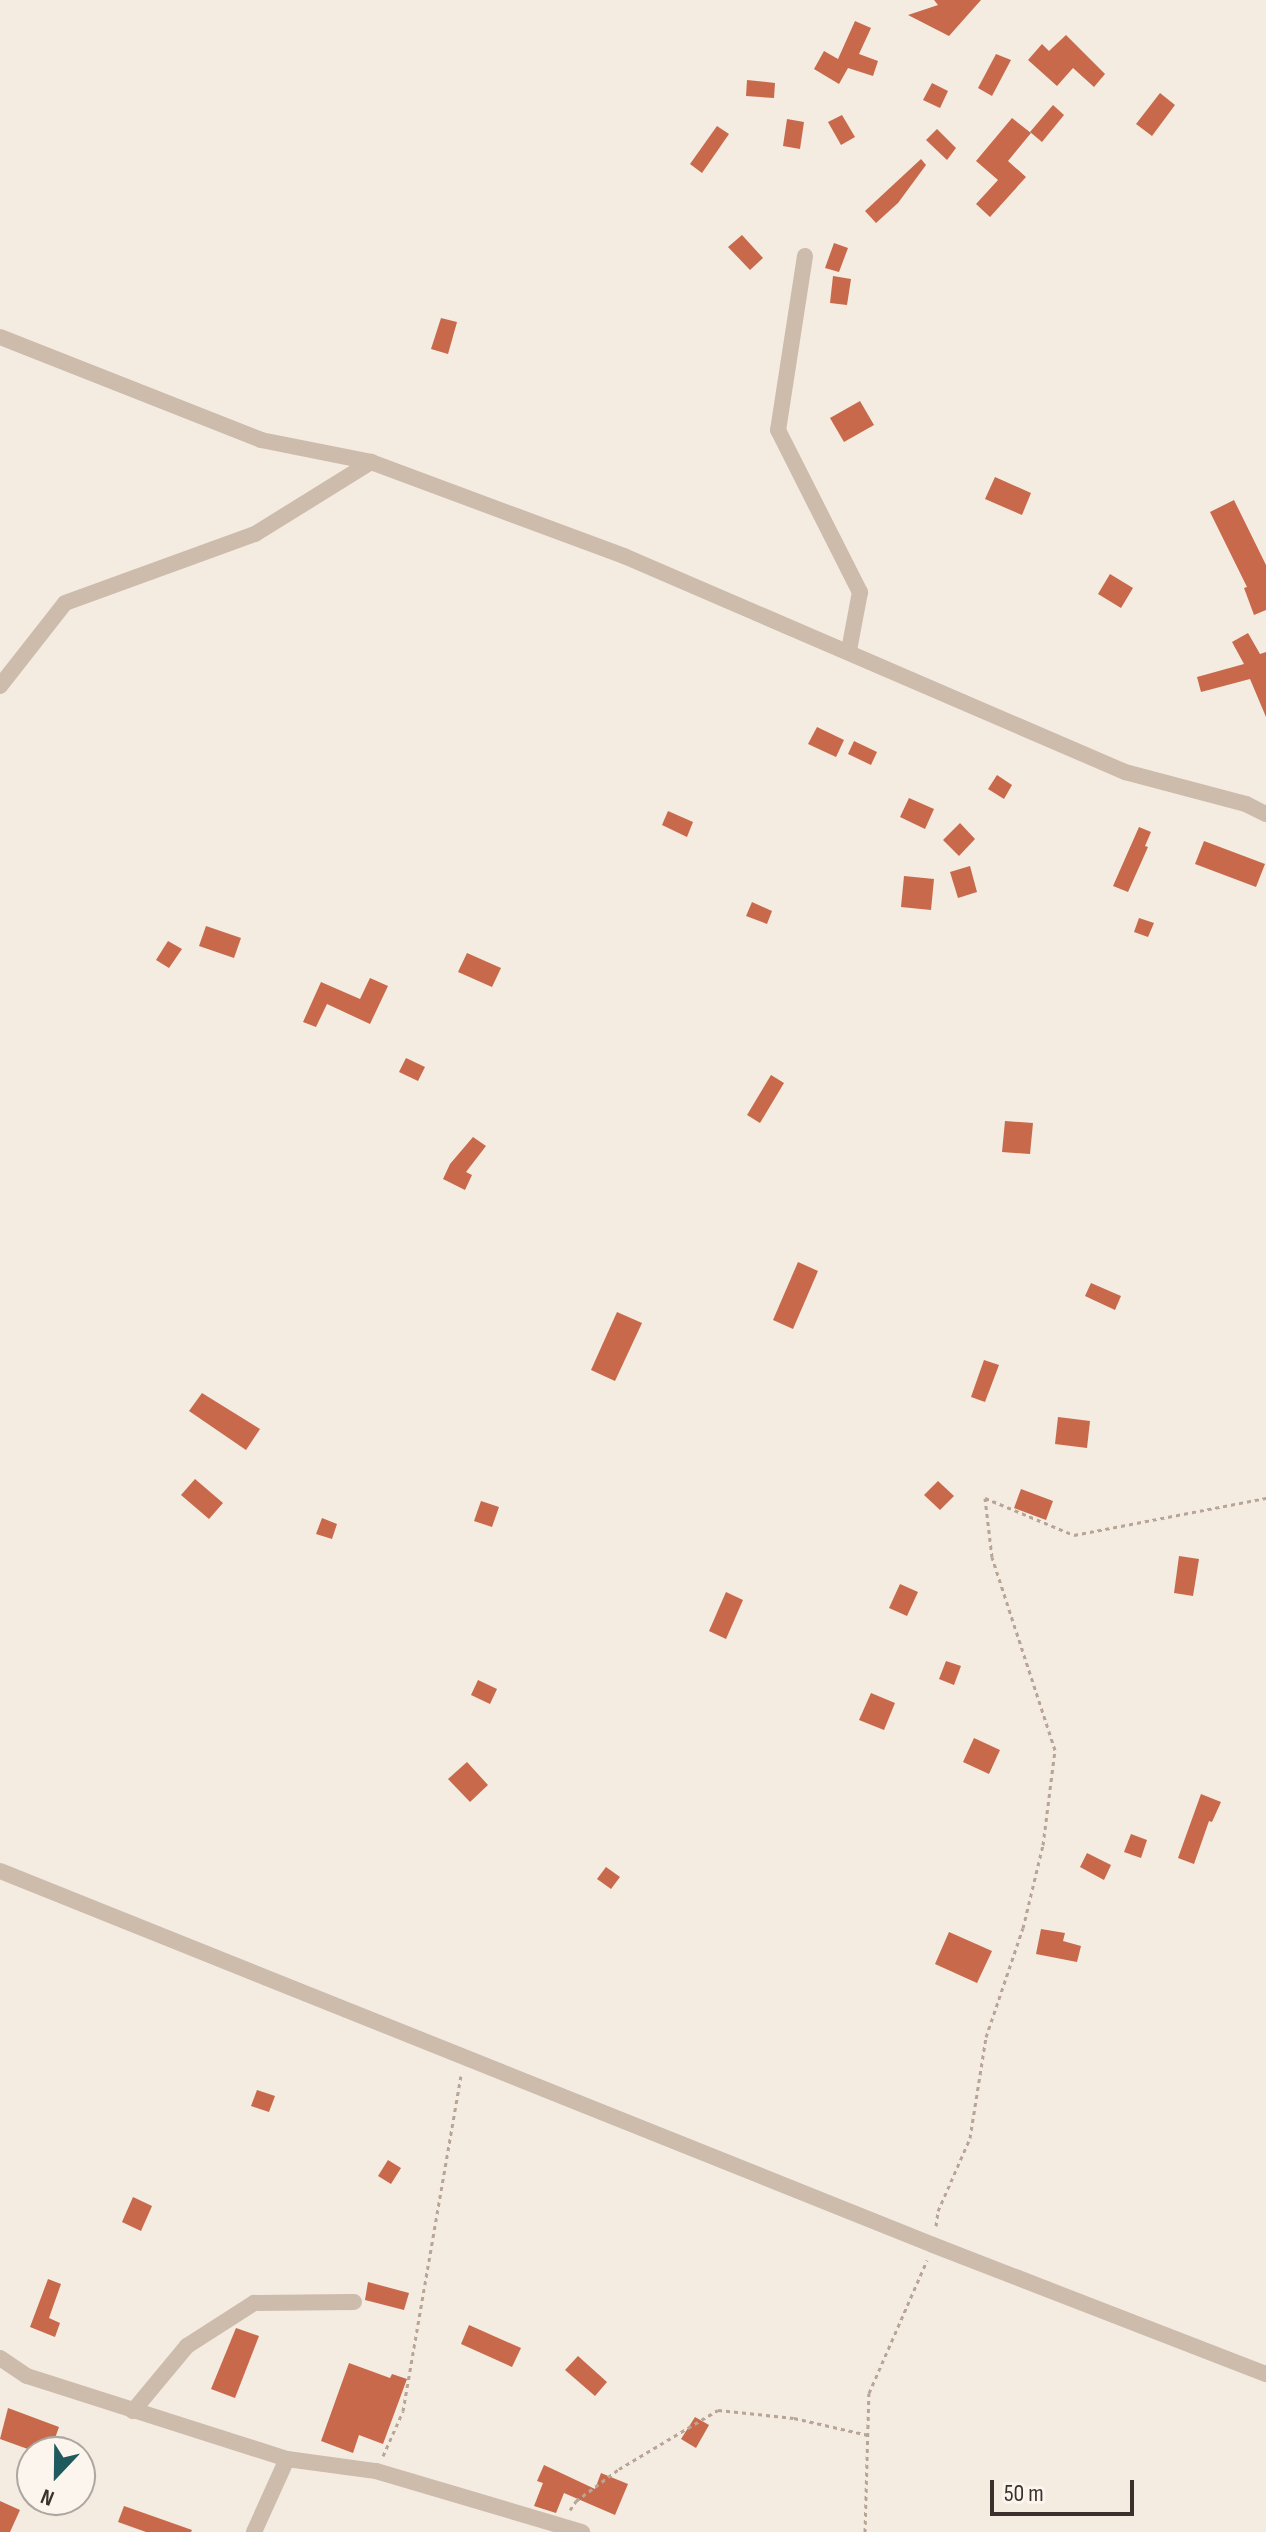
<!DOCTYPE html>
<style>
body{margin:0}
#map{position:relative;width:1266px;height:2532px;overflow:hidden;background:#f4ebe1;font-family:"Sofia Sans Condensed",sans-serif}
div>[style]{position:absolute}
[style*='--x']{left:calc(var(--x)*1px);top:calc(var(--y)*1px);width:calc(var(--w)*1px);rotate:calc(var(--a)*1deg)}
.building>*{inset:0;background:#c8694b}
.path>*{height:3px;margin-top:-1.5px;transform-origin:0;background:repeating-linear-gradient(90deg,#b9a596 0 4px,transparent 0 8px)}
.minor>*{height:16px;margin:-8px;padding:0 8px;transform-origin:8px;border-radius:8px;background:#cdbbac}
span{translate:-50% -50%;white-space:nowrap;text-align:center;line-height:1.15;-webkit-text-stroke:6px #fbf5ee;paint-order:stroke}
.north{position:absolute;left:16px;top:2436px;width:80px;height:80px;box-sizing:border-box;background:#fbf5ee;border:2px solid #aea6a0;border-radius:50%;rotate:202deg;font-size:22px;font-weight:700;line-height:32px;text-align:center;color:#3b302b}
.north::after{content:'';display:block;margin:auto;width:28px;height:36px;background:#1f5a5e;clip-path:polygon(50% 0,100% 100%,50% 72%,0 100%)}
.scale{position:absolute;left:990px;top:2480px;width:144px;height:36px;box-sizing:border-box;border:4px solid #3b302b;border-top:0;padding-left:10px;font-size:24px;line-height:28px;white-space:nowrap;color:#3b302b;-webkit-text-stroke:6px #fbf5ee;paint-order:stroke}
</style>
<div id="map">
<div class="building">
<div style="clip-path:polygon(934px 0,981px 0,949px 36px,908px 15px,938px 5px)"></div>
<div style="clip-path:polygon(855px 21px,871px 28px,859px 54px,878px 61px,873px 76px,848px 68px,839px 84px,814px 69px,824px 51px,838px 59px)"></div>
<div style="clip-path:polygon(1066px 35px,1105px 74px,1094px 87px,1073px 68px,1057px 86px,1028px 60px,1042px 44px,1049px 51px)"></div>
<div style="clip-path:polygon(996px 54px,1011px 60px,992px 96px,978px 88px)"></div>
<div style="clip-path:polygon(747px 80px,775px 83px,774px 98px,746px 96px)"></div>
<div style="clip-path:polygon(932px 83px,948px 91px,940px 108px,923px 100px)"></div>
<div style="clip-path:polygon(1160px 93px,1175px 105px,1152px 136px,1136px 124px)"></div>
<div style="clip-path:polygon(1053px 105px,1064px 115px,1042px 142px,1030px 132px)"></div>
<div style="clip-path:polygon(842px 115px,855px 137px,841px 145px,828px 122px)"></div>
<div style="clip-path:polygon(1012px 118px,1031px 133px,1008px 161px,1026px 177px,990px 217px,976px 204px,998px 180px,976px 161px)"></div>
<div style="clip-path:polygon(787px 119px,804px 122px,800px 149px,783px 146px)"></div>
<div style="clip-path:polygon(717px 126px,729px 134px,702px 173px,690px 164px)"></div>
<div style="clip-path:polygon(937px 129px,956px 148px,947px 160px,926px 140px)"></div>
<div style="clip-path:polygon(921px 159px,926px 165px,898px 203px,876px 223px,865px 211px)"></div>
<div style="clip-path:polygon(742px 235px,763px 258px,750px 270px,728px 247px)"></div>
<div style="clip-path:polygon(834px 243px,848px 248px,839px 272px,825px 268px)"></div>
<div style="clip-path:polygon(833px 276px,851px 279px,847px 305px,830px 303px)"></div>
<div style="clip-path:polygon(441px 318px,457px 322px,448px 354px,431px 349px)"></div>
<div style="clip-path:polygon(860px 401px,874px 425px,844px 442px,830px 418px)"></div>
<div style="clip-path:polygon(995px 477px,1031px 493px,1022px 515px,985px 499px)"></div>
<div style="clip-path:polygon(1234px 500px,1266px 565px,1266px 610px,1254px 615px,1244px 588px,1247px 587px,1210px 512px)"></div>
<div style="clip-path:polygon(1110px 574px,1133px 588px,1121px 608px,1098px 594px)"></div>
<div style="clip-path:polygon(1248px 633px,1260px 654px,1266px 652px,1266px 717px,1250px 679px,1201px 692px,1197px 677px,1244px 664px,1232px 642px)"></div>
<div style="clip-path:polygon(817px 727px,844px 740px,836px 757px,808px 744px)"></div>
<div style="clip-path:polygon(854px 741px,877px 752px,871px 765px,848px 754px)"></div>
<div style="clip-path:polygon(997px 775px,1012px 785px,1004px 799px,988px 789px)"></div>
<div style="clip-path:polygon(909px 798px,934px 809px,925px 829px,900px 817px)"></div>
<div style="clip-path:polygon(668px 811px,693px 822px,687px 837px,662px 825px)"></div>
<div style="clip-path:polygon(960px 823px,975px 839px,959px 856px,943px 840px)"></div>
<div style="clip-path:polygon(1139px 827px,1151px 832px,1145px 846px,1148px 847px,1128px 892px,1113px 886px)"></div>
<div style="clip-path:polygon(1204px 841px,1265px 864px,1256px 887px,1195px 864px)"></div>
<div style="clip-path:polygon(970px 866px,977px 892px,958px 898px,950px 872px)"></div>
<div style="clip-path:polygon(904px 876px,934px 879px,931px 910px,901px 907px)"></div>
<div style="clip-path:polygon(752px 902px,772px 911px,767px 924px,746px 916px)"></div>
<div style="clip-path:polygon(1139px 918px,1154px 923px,1148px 937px,1134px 932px)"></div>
<div style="clip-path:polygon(206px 926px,241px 938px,234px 958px,199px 946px)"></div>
<div style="clip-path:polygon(168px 941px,182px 949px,169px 968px,156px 960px)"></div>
<div style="clip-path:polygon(467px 953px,501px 968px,492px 987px,458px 972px)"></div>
<div style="clip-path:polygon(370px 978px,388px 986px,370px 1024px,327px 1004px,316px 1027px,303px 1022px,321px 982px,360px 999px)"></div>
<div style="clip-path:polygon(406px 1058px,425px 1067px,418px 1081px,399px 1072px)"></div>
<div style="clip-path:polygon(771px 1075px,784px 1083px,760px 1123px,747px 1115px)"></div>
<div style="clip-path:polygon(1005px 1121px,1033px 1123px,1030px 1154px,1002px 1152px)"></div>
<div style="clip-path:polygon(473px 1137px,486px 1146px,466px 1172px,472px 1175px,465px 1190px,443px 1179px,450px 1164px)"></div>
<div style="clip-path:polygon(798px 1262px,818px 1271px,793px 1329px,773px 1320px)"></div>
<div style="clip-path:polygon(1091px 1283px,1121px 1296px,1115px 1310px,1085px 1296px)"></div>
<div style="clip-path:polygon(617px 1312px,642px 1323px,615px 1381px,591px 1370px)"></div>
<div style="clip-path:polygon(984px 1360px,999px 1365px,985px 1402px,971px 1397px)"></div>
<div style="clip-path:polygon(202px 1393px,260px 1429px,246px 1450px,189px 1411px)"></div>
<div style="clip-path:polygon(1058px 1417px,1090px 1421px,1087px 1448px,1055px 1444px)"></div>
<div style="clip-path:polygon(195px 1479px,223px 1503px,209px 1519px,181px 1495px)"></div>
<div style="clip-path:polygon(938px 1481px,954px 1496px,940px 1510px,924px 1495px)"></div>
<div style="clip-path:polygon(1021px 1489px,1053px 1501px,1046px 1520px,1014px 1508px)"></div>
<div style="clip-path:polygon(481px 1501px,499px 1507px,492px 1527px,474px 1521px)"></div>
<div style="clip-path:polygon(322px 1518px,337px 1524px,332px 1539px,316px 1534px)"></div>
<div style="clip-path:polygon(1179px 1556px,1199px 1559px,1193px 1596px,1174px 1593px)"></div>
<div style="clip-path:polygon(900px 1584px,918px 1592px,907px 1616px,889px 1608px)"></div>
<div style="clip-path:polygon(726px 1592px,743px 1600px,726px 1639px,709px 1631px)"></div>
<div style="clip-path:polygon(946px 1661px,961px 1666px,954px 1685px,939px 1679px)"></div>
<div style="clip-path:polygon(478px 1680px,497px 1689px,490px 1704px,471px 1695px)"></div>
<div style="clip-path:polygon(871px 1693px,895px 1703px,884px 1730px,859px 1720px)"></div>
<div style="clip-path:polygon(974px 1738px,1000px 1750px,989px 1774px,963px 1762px)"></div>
<div style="clip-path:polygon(467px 1762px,488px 1785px,470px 1802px,448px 1779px)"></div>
<div style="clip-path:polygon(1201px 1794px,1221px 1802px,1212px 1822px,1209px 1821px,1194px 1864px,1178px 1858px)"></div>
<div style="clip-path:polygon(1131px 1834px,1147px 1840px,1141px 1858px,1124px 1852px)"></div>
<div style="clip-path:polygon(1087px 1853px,1111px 1865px,1104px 1880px,1080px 1867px)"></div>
<div style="clip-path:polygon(606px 1867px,620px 1877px,611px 1889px,597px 1879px)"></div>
<div style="clip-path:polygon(1041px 1929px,1065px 1933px,1063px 1941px,1081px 1946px,1077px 1962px,1036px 1954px)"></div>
<div style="clip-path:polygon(949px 1932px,992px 1951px,977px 1983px,935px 1964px)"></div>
<div style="clip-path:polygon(257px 2090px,275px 2096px,269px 2112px,251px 2106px)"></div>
<div style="clip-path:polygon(388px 2160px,401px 2168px,391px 2184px,378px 2176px)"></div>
<div style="clip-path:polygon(133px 2197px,152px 2206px,141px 2231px,122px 2222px)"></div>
<div style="clip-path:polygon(48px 2279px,61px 2284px,49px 2318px,60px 2323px,55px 2337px,30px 2327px)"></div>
<div style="clip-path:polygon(368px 2282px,409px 2293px,404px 2310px,365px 2300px)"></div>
<div style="clip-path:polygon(469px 2325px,521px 2348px,512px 2367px,461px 2344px)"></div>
<div style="clip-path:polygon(236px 2328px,259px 2336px,235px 2398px,211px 2389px)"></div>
<div style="clip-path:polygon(578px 2356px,607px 2382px,595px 2396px,565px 2370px)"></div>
<div style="clip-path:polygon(349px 2363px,390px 2378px,392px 2374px,407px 2379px,383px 2444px,359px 2435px,353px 2453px,321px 2441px)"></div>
<div style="clip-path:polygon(8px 2408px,59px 2427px,50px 2452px,36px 2452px,0 2439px)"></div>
<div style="clip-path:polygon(695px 2417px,709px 2425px,696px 2448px,681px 2439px)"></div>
<div style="clip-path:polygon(544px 2465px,595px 2489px,601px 2473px,628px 2484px,615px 2515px,564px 2493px,556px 2513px,534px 2506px,543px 2483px,537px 2481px)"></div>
<div style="clip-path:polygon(0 2501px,20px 2510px,10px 2532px,0 2532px)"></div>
<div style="clip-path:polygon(124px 2506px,192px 2530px,191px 2532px,146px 2532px,118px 2522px)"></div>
</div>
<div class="path">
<div style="--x:936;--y:2226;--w:15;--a:-82"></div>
<div style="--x:938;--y:2211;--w:80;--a:-66.3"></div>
<div style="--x:970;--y:2138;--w:102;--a:-81"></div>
<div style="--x:986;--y:2037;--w:115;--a:-71.3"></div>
<div style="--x:1023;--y:1928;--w:85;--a:-76.5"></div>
<div style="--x:1043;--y:1845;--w:96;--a:-82.8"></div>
<div style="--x:1055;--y:1750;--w:203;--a:-108.1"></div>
<div style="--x:992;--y:1557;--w:59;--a:-96.8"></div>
<div style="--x:985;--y:1498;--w:96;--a:22.6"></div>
<div style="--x:1074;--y:1535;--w:196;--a:-10.9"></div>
<div style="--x:383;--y:2456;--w:49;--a:-66"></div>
<div style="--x:403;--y:2411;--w:340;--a:-80.2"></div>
<div style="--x:570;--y:2510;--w:11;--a:-56"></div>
<div style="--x:576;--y:2501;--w:54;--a:-36.7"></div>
<div style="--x:619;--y:2469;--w:115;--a:-30.8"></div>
<div style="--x:718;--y:2410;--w:76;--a:6"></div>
<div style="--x:794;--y:2418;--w:76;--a:12.9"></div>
<div style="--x:865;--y:2532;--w:139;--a:-88.4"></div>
<div style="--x:869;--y:2393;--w:145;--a:-66.4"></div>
</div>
<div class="minor">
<div style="--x:805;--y:256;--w:176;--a:98.8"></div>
<div style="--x:778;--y:430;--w:182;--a:63.2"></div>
<div style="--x:860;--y:592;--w:59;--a:100.7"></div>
<div style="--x:0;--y:337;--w:281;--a:21.5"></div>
<div style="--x:261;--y:440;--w:112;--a:11.3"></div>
<div style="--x:371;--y:462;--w:270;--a:20.4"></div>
<div style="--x:624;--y:556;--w:546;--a:23.32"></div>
<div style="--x:1125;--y:772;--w:125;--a:14.8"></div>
<div style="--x:1246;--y:804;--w:22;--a:27"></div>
<div style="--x:0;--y:686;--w:105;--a:-51.9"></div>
<div style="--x:65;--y:603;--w:202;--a:-20"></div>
<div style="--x:255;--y:534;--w:137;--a:-31.8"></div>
<div style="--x:0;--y:1871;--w:1005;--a:21.84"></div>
<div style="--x:933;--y:2245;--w:357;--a:21.2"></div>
<div style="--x:0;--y:2358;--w:32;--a:34"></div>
<div style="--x:27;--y:2376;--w:273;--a:17.7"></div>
<div style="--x:287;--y:2459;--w:90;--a:7.7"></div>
<div style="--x:376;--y:2471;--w:215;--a:16.5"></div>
<div style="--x:133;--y:2411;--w:85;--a:-50.3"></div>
<div style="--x:187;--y:2346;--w:80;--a:-32.7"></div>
<div style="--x:254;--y:2303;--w:100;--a:-0.6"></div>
<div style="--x:254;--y:2532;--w:80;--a:-65.7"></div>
</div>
<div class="north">N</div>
<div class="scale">50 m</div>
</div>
